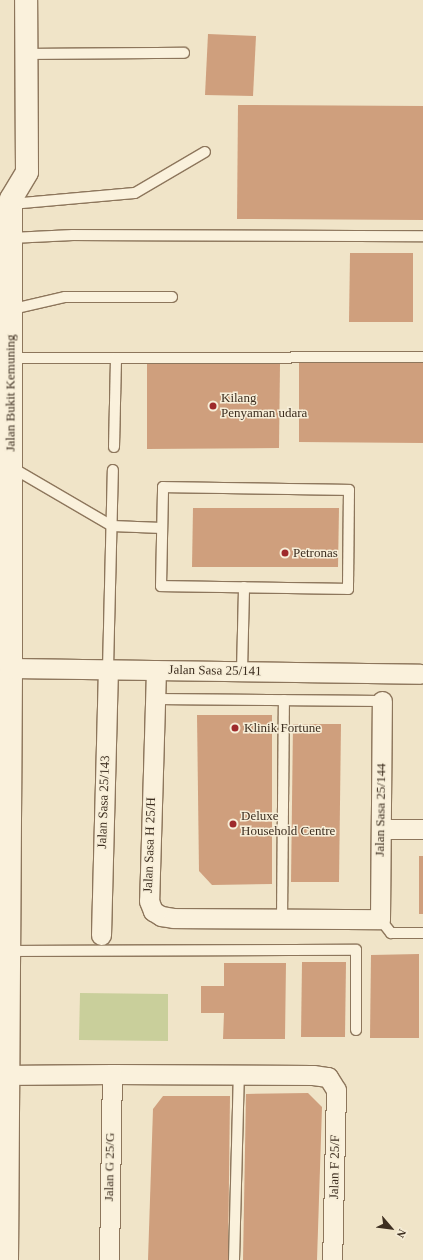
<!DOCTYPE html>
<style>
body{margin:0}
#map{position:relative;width:423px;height:1260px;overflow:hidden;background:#f0e4c8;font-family:"Times New Roman",serif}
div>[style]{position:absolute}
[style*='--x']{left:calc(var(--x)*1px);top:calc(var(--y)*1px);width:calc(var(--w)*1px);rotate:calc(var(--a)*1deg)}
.green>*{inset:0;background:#c9cf9b}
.building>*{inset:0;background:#cf9f7d}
.roads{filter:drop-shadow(1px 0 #8d765c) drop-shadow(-1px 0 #8d765c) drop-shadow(0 1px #8d765c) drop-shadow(0 -1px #8d765c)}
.lane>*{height:10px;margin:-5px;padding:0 5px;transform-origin:5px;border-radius:5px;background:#faf1dc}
.street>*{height:19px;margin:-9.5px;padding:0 9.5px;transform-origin:9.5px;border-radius:9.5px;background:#faf1dc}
.secondary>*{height:22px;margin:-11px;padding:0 11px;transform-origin:11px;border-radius:11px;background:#faf1dc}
.dots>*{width:11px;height:11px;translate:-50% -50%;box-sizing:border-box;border:2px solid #f7eed8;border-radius:50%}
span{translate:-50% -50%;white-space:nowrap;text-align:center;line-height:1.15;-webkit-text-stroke:3px #f7eed8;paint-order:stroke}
.street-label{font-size:13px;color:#3d2e20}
.poi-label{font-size:13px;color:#3d2e20}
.left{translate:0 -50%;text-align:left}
.north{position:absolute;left:371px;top:1208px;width:40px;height:40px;-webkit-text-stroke:3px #f7eed8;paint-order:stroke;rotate:118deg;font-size:11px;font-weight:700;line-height:16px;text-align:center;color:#3d2e20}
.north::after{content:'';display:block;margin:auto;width:14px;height:18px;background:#3d2e20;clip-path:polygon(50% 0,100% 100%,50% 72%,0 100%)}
</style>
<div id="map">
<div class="green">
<div style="clip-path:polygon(80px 993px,168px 994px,168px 1041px,79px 1040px)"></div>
</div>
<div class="building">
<div style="clip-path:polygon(208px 34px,256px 36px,253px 96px,205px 95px)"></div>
<div style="clip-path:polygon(238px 105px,423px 106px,423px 220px,237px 219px)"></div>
<div style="clip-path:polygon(350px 253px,413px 253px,413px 322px,349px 322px)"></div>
<div style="clip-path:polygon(299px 361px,423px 361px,423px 443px,299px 442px)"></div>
<div style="clip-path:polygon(147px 364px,280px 364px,279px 448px,147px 449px)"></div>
<div style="clip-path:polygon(193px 508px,339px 508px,338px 567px,192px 567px)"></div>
<div style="clip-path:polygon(197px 715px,272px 715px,272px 884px,212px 885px,199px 871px)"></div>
<div style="clip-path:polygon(293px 724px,341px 724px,339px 882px,291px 882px)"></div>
<div style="clip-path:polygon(419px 856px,423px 856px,423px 914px,419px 914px)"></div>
<div style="clip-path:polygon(419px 954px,419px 1038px,370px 1038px,371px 955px)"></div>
<div style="clip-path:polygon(302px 962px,346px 962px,345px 1037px,301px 1037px)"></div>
<div style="clip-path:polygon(224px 963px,286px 963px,285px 1039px,223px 1039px,224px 1013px,201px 1013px,201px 986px,224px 986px)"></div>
<div style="clip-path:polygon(308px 1093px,322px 1107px,317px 1260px,243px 1260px,246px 1094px)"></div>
<div style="clip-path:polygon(163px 1096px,230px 1096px,228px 1260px,148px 1260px,153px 1109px)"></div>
</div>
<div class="roads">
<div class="lane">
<div style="--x:26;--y:54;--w:158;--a:-0.4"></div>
<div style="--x:11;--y:204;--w:124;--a:-5.1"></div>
<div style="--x:135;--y:193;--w:81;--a:-30.4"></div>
<div style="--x:11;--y:238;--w:62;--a:-2.8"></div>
<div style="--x:73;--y:235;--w:350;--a:0.2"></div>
<div style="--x:0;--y:312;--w:67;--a:-13"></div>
<div style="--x:65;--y:297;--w:107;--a:0"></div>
<div style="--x:11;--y:358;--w:412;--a:-0.1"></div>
<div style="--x:114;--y:447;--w:89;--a:-88.7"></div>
<div style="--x:0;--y:467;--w:11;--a:0"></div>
<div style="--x:11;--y:467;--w:117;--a:30.3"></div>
<div style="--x:112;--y:526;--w:50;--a:2.3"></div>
<div style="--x:163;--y:487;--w:186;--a:0.9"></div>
<div style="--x:349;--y:490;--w:99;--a:90.6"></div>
<div style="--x:348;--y:589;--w:187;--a:-179.1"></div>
<div style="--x:161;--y:586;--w:99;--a:-88.8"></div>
<div style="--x:108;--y:669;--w:199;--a:-88.6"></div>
<div style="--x:242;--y:671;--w:84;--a:-88.6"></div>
<div style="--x:155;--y:699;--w:227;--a:0.5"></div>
<div style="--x:380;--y:919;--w:18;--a:52"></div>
<div style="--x:391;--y:933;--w:32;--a:0"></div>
<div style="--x:282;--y:920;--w:220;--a:-89.5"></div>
<div style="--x:10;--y:951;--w:346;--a:-0.2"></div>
<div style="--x:356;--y:950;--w:80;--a:90"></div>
<div style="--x:234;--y:1260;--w:185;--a:-88.5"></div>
</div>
<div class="street">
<div style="--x:11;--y:668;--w:409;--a:0.8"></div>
<div style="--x:156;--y:670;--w:231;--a:91.7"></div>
<div style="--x:149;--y:901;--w:11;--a:68"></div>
<div style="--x:153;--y:911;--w:9;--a:32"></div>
<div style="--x:161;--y:916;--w:12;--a:9"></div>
<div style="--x:173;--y:918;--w:207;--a:0.3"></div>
<div style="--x:380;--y:919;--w:218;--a:-89.5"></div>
<div style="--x:381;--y:829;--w:42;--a:0"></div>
<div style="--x:101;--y:935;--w:266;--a:-88.5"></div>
<div style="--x:0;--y:1075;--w:112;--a:-0.5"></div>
<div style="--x:112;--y:1074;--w:201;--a:0.3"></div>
<div style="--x:313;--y:1075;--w:15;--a:8"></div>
<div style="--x:328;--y:1077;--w:15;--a:58"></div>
<div style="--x:336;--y:1090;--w:170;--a:91.3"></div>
<div style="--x:109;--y:1260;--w:186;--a:-89.1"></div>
</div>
<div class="secondary">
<div style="--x:7;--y:1260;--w:592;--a:-89.61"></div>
<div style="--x:11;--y:668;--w:469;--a:-90"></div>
<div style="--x:11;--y:199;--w:31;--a:-59"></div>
<div style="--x:27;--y:172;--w:172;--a:-90.3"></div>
</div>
</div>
<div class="dots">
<div style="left:213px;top:406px;background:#9e2a2b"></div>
<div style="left:285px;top:553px;background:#9e2a2b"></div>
<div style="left:235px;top:728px;background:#9e2a2b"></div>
<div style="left:233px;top:824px;background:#9e2a2b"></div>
</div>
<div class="street-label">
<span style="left:11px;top:393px;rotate:-90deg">Jalan Bukit Kemuning</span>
<span style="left:215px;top:671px;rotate:1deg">Jalan Sasa 25/141</span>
<span style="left:104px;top:802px;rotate:-88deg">Jalan Sasa 25/143</span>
<span style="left:381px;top:810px;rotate:-89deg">Jalan Sasa 25/144</span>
<span style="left:150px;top:845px;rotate:-88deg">Jalan Sasa H 25/H</span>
<span style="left:110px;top:1167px;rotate:-89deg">Jalan G 25/G</span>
<span style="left:335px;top:1167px;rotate:-89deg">Jalan F 25/F</span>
</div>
<div class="poi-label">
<span class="left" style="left:221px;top:406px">Kilang<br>Penyaman udara</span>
<span class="left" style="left:293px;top:553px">Petronas</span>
<span class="left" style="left:244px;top:728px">Klinik Fortune</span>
<span class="left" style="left:241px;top:824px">Deluxe<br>Household Centre</span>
</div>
<div class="north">N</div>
</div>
